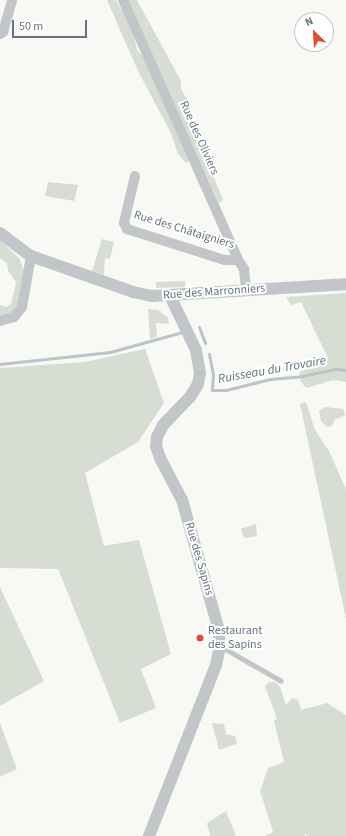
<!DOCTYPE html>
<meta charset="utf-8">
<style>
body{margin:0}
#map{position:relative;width:346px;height:836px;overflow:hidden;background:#f8f8f5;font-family:"Source Sans 3",sans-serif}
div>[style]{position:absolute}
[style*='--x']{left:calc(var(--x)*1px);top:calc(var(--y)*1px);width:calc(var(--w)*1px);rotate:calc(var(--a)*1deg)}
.green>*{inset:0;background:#d8ddd4}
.stream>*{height:3px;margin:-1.5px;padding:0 1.5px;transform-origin:1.5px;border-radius:1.5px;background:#b9c5c8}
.service>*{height:5px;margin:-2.5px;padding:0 2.5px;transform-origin:2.5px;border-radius:2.5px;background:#c2c6c9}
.minor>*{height:10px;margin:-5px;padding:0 5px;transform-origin:5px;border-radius:5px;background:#c2c6c9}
.tertiary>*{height:12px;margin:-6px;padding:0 6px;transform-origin:6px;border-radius:6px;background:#c2c6c9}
.dots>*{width:11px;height:11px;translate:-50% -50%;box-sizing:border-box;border:2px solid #fff;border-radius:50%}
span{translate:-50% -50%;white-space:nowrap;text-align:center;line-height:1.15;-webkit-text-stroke:4px #fff;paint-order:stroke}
.street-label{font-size:12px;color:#64757f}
.poi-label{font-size:12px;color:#64757f}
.left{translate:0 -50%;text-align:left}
.water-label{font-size:13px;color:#5f7479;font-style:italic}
.north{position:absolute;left:294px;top:12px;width:40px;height:40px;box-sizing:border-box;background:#fff;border:1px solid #c1c8cc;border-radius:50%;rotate:335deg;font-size:11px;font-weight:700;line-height:16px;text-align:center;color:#64757f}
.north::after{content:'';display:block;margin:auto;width:14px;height:18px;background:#dc4f31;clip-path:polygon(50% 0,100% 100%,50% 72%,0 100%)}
.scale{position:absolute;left:12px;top:20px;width:75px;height:18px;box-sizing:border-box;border:2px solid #64757f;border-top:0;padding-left:5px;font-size:12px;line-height:14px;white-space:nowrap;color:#64757f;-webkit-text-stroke:3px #fff;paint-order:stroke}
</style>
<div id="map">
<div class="green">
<div style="clip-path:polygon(107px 0,116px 0,132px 28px,137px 50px,147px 60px,191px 160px,186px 163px,178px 154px,171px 133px,138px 71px)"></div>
<div style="clip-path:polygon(127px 0,137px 0,181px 81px,181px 89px,188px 101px,189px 115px,223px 200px,219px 203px)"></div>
<div style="clip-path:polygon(48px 182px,78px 185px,74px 201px,45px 196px)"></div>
<div style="clip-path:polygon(102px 239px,114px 242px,110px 259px,105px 258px,104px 275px,92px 271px)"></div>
<div style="clip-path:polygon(0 240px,19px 258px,24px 271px,20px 304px,9px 315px,0 317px,0 305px,6px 307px,11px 304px,16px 282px,8px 271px,7px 263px,0 258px)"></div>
<div style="clip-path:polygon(185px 281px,185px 287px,156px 288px,156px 282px)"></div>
<div style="clip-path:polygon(346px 293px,346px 382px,333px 380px,306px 388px,301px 382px,299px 373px,322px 360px,329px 360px,301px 302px,291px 305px,286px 297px)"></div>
<div style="clip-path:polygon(148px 309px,158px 310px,168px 318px,169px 324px,156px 323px,157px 337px,150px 339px)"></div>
<div style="clip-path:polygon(145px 349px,164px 403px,138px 442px,85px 473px,104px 546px,139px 540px,171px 654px,141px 669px,156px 708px,120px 723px,58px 569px,0 568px,0 368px,84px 362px)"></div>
<div style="clip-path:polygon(306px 402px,315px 430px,329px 451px,346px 489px,346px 619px,300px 404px)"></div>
<div style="clip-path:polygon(325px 407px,343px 409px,345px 416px,335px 419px,332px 426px,327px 427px,321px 421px,319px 411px)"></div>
<div style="clip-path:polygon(256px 524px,257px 536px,244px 538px,241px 529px)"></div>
<div style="clip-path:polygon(0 587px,44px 681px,0 706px)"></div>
<div style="clip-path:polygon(269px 682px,275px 682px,280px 687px,286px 705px,292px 698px,298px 700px,301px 710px,327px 703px,346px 715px,346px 836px,307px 836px,305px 833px,305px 836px,265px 836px,273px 832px,260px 791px,268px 768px,284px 762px,274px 721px,277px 719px,265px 686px)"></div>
<div style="clip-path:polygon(0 723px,17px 769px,0 777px)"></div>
<div style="clip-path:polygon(212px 723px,224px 724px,226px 734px,235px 736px,237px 744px,219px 750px)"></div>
<div style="clip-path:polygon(226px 811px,236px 836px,210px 836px,207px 823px)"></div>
</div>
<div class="stream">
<div style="--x:199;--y:327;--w:17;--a:69"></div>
<div style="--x:209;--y:354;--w:21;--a:79"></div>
<div style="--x:213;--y:375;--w:15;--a:94"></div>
<div style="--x:212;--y:390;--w:14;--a:0"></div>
<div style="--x:226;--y:390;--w:45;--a:-14"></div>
<div style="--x:270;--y:379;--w:32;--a:-5"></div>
<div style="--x:302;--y:376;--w:35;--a:-12"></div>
<div style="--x:336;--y:369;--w:10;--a:6"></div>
<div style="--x:0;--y:364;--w:111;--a:-6.2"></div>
<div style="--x:110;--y:352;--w:75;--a:-15.5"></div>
</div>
<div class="service">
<div style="--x:220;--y:646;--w:70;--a:29.8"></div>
</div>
<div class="minor">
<div style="--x:123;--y:0;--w:284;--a:66.1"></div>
<div style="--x:238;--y:260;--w:11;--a:56"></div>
<div style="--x:244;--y:269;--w:20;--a:84"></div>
<div style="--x:0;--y:34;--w:4;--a:-34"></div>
<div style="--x:3;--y:32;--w:33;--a:-74"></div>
<div style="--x:135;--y:176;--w:48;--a:103.2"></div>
<div style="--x:124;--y:223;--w:7;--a:63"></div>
<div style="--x:127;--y:229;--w:103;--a:17.6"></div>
<div style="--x:225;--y:260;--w:13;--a:0"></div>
<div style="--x:0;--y:321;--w:15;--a:-16"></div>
<div style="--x:14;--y:317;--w:13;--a:-51"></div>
<div style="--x:22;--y:307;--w:52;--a:-80"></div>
</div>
<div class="tertiary">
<div style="--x:0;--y:233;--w:39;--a:37"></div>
<div style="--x:31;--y:256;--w:108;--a:19.4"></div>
<div style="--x:133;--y:292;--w:19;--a:12"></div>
<div style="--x:152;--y:296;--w:194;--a:-3.5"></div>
<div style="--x:149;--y:836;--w:184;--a:-68.6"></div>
<div style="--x:216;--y:665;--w:19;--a:-78"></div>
<div style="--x:220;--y:646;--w:19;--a:-96"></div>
<div style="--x:218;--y:627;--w:132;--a:-105.8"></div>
<div style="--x:182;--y:500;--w:47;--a:-117.6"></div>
<div style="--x:160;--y:458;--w:13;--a:-108"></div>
<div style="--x:156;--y:446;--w:9;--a:-84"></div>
<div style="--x:157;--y:437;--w:13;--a:-63"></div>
<div style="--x:163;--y:425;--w:39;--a:-46"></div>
<div style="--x:190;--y:397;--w:15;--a:-58"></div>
<div style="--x:198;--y:384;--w:11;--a:-80"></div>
<div style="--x:200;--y:373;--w:23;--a:-100"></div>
<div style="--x:196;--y:350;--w:60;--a:-115.7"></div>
</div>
<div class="dots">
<div style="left:200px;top:638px;background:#dc4f31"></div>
</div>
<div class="street-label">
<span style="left:199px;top:138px;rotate:66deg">Rue des Oliviers</span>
<span style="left:184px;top:230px;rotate:17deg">Rue des Châtaigniers</span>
<span style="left:214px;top:292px;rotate:-4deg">Rue des Marronniers</span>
<span style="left:199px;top:559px;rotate:74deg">Rue des Sapins</span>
</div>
<div class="poi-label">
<span class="left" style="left:208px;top:638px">Restaurant<br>des Sapins</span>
</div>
<div class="water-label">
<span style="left:272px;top:370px;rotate:-10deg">Ruisseau du Trovaire</span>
</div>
<div class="north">N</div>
<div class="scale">50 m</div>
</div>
